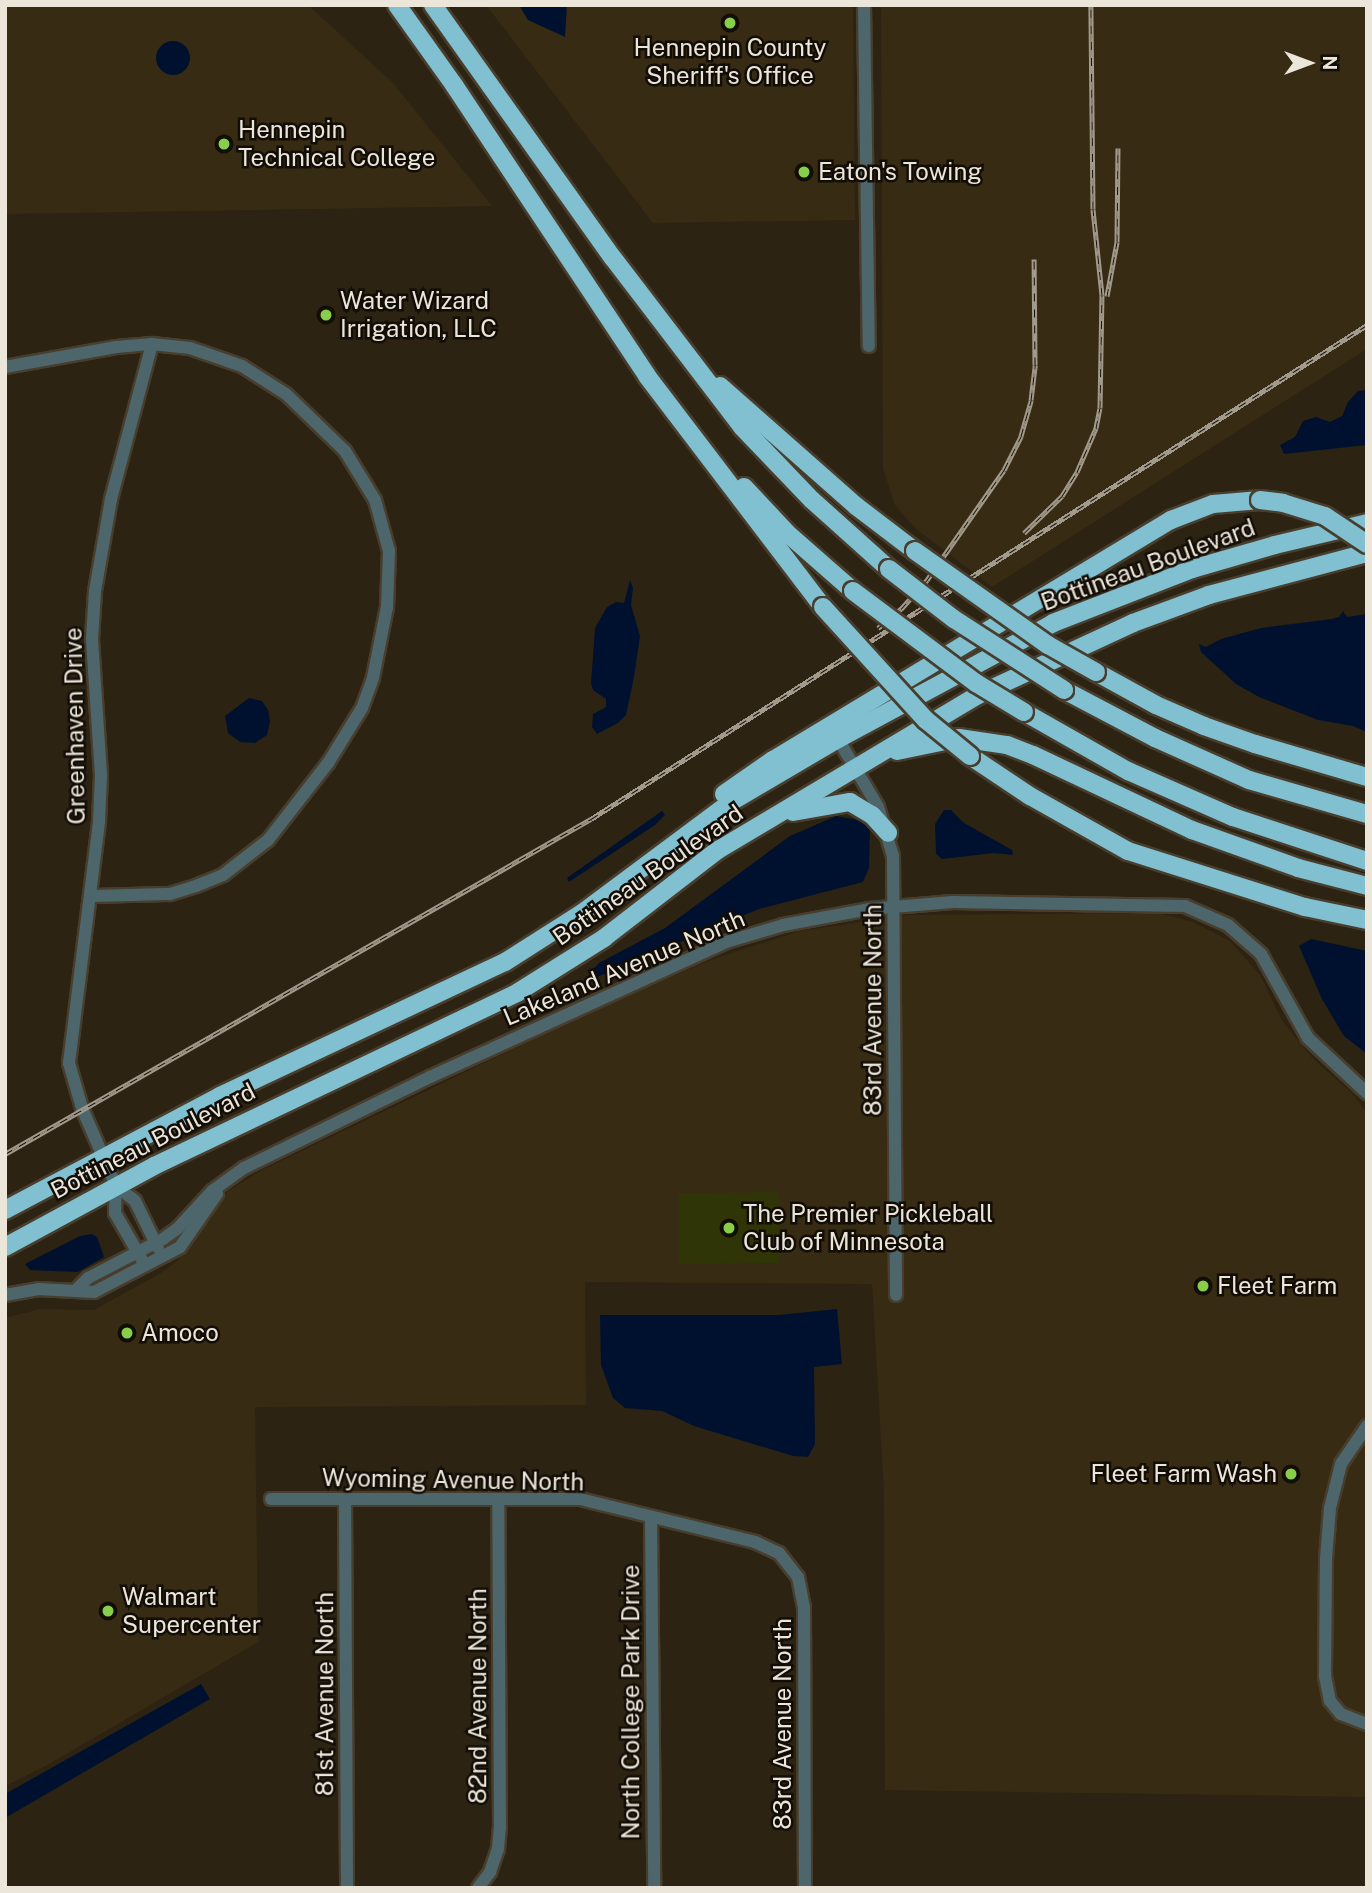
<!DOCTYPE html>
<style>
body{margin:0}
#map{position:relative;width:1372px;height:1893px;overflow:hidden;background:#2d2312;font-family:"Public Sans",sans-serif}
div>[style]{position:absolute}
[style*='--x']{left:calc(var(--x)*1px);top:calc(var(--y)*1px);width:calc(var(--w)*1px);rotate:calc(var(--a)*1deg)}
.built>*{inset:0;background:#382b13}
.green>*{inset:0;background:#303508}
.water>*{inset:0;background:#00112f}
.round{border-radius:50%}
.roads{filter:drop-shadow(2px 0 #483e2e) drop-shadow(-2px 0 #483e2e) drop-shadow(0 2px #483e2e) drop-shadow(0 -2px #483e2e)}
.minor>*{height:12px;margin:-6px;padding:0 6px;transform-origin:6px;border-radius:6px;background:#4d666c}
.highway>*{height:18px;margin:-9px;padding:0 9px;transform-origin:9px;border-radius:9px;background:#80c0d0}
.rail>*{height:5px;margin-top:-2.5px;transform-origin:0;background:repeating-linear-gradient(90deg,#120d06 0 8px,#a29a8d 0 16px);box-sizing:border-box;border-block:2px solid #a29a8d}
.bridges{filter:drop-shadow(2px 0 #483e2e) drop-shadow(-2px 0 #483e2e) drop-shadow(0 2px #483e2e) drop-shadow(0 -2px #483e2e)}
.highway-bridge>*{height:18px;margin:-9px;padding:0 9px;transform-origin:9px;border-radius:9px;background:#80c0d0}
.dots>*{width:19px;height:19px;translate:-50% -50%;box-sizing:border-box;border:4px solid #120d06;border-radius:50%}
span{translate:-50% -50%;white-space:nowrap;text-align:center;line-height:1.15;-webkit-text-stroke:5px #120d06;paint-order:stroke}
.poi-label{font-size:24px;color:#ece5da}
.left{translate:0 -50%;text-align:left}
.right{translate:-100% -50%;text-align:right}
.street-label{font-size:24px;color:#ece5da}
.frame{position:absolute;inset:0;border:7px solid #ece5da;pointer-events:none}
.north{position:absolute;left:1274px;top:28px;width:70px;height:70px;-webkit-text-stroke:5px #120d06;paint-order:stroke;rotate:90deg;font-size:19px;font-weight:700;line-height:28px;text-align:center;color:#ece5da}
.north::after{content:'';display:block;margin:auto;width:24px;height:32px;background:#ece5da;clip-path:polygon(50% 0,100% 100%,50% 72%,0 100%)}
</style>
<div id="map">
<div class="built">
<div style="clip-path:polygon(5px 5px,308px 5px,392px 82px,492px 206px,5px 214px)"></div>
<div style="clip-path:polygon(486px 5px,853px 5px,855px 220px,653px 223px)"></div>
<div style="clip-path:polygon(881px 5px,1367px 5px,1367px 349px,992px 587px,915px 528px,895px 505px,883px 468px)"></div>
<div style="clip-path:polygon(1158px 913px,1193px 922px,1230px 941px,1260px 975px,1282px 1020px,1313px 1059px,1352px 1093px,1367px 1113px,1367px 1797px,885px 1790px,884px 1490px,872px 1284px,585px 1282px,586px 1405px,255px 1407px,258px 1642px,49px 1764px,5px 1786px,5px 1318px,40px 1309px,94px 1310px,161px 1273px,179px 1260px,179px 1253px,228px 1191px,262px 1170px,592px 1011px,713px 959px,800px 931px,909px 915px)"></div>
</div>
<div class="green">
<div style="clip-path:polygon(778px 1192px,779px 1263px,679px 1264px,679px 1193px)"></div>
</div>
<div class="water">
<div style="clip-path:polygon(519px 5px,567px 5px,565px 37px,528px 20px)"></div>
<div class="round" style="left:156px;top:41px;width:34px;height:34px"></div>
<div style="clip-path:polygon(1367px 390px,1367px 445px,1284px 454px,1280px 445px,1295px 437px,1303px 421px,1316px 417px,1330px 422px,1342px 416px,1348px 402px,1358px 391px)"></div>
<div style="clip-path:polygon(630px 580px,633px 588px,631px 605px,640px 636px,634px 677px,626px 715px,618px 723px,597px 734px,592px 727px,593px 714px,606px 707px,606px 699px,593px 690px,591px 683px,595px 628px,607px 607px,616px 602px,624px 603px)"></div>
<div style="clip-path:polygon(1343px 611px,1347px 617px,1367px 614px,1367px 732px,1353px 726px,1318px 720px,1259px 697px,1236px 684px,1201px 652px,1199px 644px,1206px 647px,1221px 639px,1261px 628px,1332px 619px,1339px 617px)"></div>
<div style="clip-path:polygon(249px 698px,262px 701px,268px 710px,270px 721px,267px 735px,255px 743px,240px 742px,228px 733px,225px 716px)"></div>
<div style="clip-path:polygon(944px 810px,951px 810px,964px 823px,1012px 850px,1013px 855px,994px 853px,942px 859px,936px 854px,935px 824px)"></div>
<div style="clip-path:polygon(662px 811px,665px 815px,655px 825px,569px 882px,567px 878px)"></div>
<div style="clip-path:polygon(836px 816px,859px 820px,870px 828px,869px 868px,863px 882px,759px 909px,595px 978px,592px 971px,599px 963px,665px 928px,790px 836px)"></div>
<div style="clip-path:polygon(1311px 939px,1367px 951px,1367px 1054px,1344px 1036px,1322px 999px,1299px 946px)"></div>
<div style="clip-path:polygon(92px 1234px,97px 1237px,104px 1257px,78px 1272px,30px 1270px,25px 1264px,80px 1236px)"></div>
<div style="clip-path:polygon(837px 1309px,842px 1364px,814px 1367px,815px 1444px,808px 1457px,793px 1456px,694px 1426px,662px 1411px,625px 1408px,613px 1398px,601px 1365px,600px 1315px,779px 1315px)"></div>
<div style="clip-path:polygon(201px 1684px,210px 1699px,5px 1818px,5px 1794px)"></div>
</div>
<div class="roads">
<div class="minor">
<div style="--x:864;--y:5;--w:341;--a:89.2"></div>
<div style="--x:5;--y:367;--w:113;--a:-10.2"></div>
<div style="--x:116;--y:347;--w:36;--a:-5"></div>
<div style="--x:152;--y:344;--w:38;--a:6"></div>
<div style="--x:190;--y:348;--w:55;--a:19.1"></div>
<div style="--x:242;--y:366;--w:52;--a:32.5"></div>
<div style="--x:286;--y:394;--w:82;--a:44"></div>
<div style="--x:345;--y:451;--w:57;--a:58.5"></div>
<div style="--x:375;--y:500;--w:53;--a:74.6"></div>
<div style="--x:389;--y:551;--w:56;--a:92"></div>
<div style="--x:387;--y:607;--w:72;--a:101.2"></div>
<div style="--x:373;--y:678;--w:32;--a:110"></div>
<div style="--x:362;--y:708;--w:65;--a:121.7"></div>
<div style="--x:328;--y:763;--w:98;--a:127.9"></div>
<div style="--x:268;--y:840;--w:57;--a:142.1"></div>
<div style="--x:223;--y:875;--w:29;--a:158"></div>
<div style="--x:196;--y:886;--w:28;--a:163"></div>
<div style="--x:169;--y:894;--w:78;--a:178.5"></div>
<div style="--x:838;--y:739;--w:79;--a:59.5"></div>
<div style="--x:878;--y:807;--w:51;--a:73"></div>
<div style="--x:893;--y:856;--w:439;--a:89.6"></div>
<div style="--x:116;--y:1186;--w:24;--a:38"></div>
<div style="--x:135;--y:1201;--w:52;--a:63.9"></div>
<div style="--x:145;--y:1265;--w:60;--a:-120"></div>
<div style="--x:115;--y:1213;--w:27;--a:-88"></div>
<div style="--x:116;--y:1186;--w:85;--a:-113.6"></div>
<div style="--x:82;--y:1108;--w:47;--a:-106.1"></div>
<div style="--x:69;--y:1063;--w:244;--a:-82.9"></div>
<div style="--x:99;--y:821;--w:46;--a:-87.5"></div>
<div style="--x:101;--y:775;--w:136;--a:-93.8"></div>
<div style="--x:92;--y:639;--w:48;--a:-86.4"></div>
<div style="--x:95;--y:591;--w:93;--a:-80.1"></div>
<div style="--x:111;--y:499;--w:160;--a:-75.2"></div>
<div style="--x:77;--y:1289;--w:16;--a:-45"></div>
<div style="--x:88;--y:1278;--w:85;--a:-27.5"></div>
<div style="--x:163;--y:1239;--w:19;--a:-36"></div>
<div style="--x:178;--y:1228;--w:50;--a:-47.4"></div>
<div style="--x:212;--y:1191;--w:39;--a:-36"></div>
<div style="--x:244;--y:1168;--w:207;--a:-26.1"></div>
<div style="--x:430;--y:1077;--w:325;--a:-24.5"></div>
<div style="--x:726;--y:942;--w:59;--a:-16.6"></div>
<div style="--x:783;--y:925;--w:87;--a:-10.5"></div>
<div style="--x:869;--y:909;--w:84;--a:-4.8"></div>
<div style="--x:953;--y:902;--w:232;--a:1"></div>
<div style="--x:1185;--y:906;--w:47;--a:23.8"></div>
<div style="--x:1228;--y:925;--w:44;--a:41.3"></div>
<div style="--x:1261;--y:954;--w:96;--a:60.8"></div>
<div style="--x:1308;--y:1038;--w:81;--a:43"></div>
<div style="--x:5;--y:1295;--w:34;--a:-10"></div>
<div style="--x:38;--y:1289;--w:56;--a:3.1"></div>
<div style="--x:94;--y:1292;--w:97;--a:-27.6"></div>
<div style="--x:180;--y:1247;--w:65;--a:-55.1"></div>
<div style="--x:1367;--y:1426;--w:46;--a:124.4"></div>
<div style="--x:1341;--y:1464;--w:45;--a:104"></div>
<div style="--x:1330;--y:1508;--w:51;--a:94.5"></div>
<div style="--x:1326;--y:1559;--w:117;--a:90.5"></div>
<div style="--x:1325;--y:1676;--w:25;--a:79"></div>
<div style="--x:1330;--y:1701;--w:17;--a:50"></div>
<div style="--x:1341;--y:1714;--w:28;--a:21"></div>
<div style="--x:271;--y:1499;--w:309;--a:0"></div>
<div style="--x:580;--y:1499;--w:180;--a:13.8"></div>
<div style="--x:755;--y:1542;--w:26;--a:25"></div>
<div style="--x:779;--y:1553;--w:31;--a:52"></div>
<div style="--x:798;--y:1577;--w:31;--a:79"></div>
<div style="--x:804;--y:1607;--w:281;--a:89.8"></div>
<div style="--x:345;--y:1499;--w:389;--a:89.7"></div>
<div style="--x:651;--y:1517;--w:371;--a:89.5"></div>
<div style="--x:478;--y:1888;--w:20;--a:-53"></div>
<div style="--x:490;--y:1872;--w:24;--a:-71"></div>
<div style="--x:498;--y:1849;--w:21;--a:-85"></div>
<div style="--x:500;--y:1828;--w:329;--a:-90.3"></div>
</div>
<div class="highway">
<div style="--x:397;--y:5;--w:98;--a:54.5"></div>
<div style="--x:454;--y:85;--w:349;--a:56.4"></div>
<div style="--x:647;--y:376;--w:290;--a:52.7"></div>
<div style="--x:433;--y:5;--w:310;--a:54.6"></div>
<div style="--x:613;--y:258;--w:213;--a:52.6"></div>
<div style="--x:742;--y:427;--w:101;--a:46.2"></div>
<div style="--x:812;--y:500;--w:103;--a:41.9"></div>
<div style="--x:720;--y:386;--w:181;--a:41.4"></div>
<div style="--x:856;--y:506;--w:74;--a:37.3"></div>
<div style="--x:744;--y:487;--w:63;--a:46.9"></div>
<div style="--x:787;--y:533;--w:88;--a:41.3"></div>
<div style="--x:1096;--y:672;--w:68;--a:28.8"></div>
<div style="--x:1156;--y:705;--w:52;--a:23.6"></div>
<div style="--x:1204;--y:726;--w:54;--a:19.4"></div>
<div style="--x:1255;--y:744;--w:117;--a:16.4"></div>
<div style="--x:1064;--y:690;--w:103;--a:27.8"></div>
<div style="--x:1155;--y:738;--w:103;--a:24.1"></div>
<div style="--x:1249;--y:780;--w:123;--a:16.1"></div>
<div style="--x:1024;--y:712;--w:120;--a:29.6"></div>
<div style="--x:1128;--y:771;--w:115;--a:23.7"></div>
<div style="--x:1233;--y:817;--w:141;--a:18.2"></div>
<div style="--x:897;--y:751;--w:63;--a:-11.8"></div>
<div style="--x:959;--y:738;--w:49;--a:8.3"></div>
<div style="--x:1007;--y:745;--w:28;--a:21"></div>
<div style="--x:1033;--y:755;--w:176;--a:25.3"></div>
<div style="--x:1192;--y:830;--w:113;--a:19.7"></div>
<div style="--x:1298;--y:868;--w:71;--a:14.6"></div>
<div style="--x:970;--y:756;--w:72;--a:33.7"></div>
<div style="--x:1030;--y:796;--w:112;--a:29.3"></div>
<div style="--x:1128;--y:851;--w:186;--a:17.6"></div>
<div style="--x:1305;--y:907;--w:63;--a:11.8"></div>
<div style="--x:724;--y:794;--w:60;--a:-34.8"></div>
<div style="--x:773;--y:760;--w:465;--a:-31.1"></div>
<div style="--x:1171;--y:520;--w:45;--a:-20.9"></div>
<div style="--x:1213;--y:504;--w:47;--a:-4.9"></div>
<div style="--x:793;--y:812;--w:58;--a:-10"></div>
<div style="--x:850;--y:802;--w:26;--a:31"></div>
<div style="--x:872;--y:815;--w:24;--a:48"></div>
<div style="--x:5;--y:1210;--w:243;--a:-27.9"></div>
<div style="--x:220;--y:1096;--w:315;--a:-25.2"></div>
<div style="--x:505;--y:962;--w:91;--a:-32.5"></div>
<div style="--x:582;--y:913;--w:186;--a:-36.7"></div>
<div style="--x:731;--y:802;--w:124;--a:-30.5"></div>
<div style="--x:838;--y:739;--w:244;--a:-28.3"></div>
<div style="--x:1053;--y:623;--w:149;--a:-21.2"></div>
<div style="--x:1192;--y:569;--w:86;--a:-16.1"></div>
<div style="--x:1275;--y:545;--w:95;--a:-13.4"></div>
<div style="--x:5;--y:1247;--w:170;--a:-28.5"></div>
<div style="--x:154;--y:1166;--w:403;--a:-25.5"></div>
<div style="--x:518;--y:992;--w:102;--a:-32.1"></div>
<div style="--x:604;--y:938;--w:144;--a:-37.7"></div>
<div style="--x:718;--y:850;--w:303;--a:-30.8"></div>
<div style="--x:978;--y:695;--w:171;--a:-24.9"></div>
<div style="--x:1133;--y:623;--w:81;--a:-20.2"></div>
<div style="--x:1209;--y:595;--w:163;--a:-14.9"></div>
</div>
</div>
<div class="rail">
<div style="--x:1107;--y:296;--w:55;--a:-79.5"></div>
<div style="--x:1117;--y:242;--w:94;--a:-89.4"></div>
<div style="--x:1024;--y:533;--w:53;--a:-44.2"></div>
<div style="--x:1062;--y:496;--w:28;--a:-58"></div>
<div style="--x:1077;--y:472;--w:48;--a:-66.6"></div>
<div style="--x:1096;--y:428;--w:20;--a:-79"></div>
<div style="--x:1100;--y:408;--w:113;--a:-89"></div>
<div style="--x:1102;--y:295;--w:86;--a:-96"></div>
<div style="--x:1093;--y:209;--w:204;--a:-90.6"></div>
<div style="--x:878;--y:628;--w:30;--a:-40"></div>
<div style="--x:901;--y:609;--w:39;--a:-48"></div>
<div style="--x:927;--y:580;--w:134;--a:-55"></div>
<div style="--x:1004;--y:470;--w:38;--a:-63"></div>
<div style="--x:1021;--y:436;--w:37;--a:-74"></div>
<div style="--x:1031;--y:400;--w:35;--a:-83"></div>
<div style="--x:1035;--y:365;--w:106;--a:-90.5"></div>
<div style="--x:5;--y:1154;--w:675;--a:-29.76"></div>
<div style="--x:591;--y:819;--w:920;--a:-32.48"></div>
</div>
<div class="bridges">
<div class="highway-bridge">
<div style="--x:1260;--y:500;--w:23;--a:7"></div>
<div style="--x:1283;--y:503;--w:44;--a:17.2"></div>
<div style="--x:1325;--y:516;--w:50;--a:33.7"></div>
<div style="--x:915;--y:551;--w:163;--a:35.3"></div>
<div style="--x:1048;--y:645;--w:55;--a:29.4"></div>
<div style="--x:889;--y:569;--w:82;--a:37.6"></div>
<div style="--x:954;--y:619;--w:131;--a:32.8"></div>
<div style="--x:853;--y:591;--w:154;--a:36.8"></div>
<div style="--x:976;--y:683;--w:56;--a:31.1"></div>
<div style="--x:823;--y:607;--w:153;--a:47.7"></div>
<div style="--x:926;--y:720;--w:57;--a:39.3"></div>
</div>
</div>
<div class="dots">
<div style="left:730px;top:23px;background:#87cf4a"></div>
<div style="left:224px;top:144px;background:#87cf4a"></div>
<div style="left:804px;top:172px;background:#87cf4a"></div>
<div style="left:326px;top:315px;background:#87cf4a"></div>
<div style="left:729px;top:1228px;background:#87cf4a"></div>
<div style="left:1203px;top:1286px;background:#87cf4a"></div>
<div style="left:127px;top:1333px;background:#87cf4a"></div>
<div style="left:1291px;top:1474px;background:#87cf4a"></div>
<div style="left:108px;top:1611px;background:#87cf4a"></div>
</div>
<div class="poi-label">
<span style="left:730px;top:62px">Hennepin County<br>Sheriff's Office</span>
<span class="left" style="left:238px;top:144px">Hennepin<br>Technical College</span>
<span class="left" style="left:818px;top:172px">Eaton's Towing</span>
<span class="left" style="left:340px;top:315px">Water Wizard<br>Irrigation, LLC</span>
<span class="left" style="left:743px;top:1228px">The Premier Pickleball<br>Club of Minnesota</span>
<span class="left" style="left:1217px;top:1286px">Fleet Farm</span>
<span class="left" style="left:141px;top:1333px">Amoco</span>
<span class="right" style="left:1277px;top:1474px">Fleet Farm Wash</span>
<span class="left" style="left:122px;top:1611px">Walmart<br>Supercenter</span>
</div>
<div class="street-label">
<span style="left:1148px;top:565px;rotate:-20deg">Bottineau Boulevard</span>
<span style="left:75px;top:726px;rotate:-91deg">Greenhaven Drive</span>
<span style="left:648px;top:875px;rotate:-35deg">Bottineau Boulevard</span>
<span style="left:624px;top:968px;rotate:-23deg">Lakeland Avenue North</span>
<span style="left:873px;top:1010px;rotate:-90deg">83rd Avenue North</span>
<span style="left:153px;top:1141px;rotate:-27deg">Bottineau Boulevard</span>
<span style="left:453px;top:1480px;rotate:1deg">Wyoming Avenue North</span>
<span style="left:325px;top:1694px;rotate:-90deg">81st Avenue North</span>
<span style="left:478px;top:1696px;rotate:-90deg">82nd Avenue North</span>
<span style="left:631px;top:1702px;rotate:-90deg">North College Park Drive</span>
<span style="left:783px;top:1724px;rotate:-90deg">83rd Avenue North</span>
</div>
<div class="frame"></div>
<div class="north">N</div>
</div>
